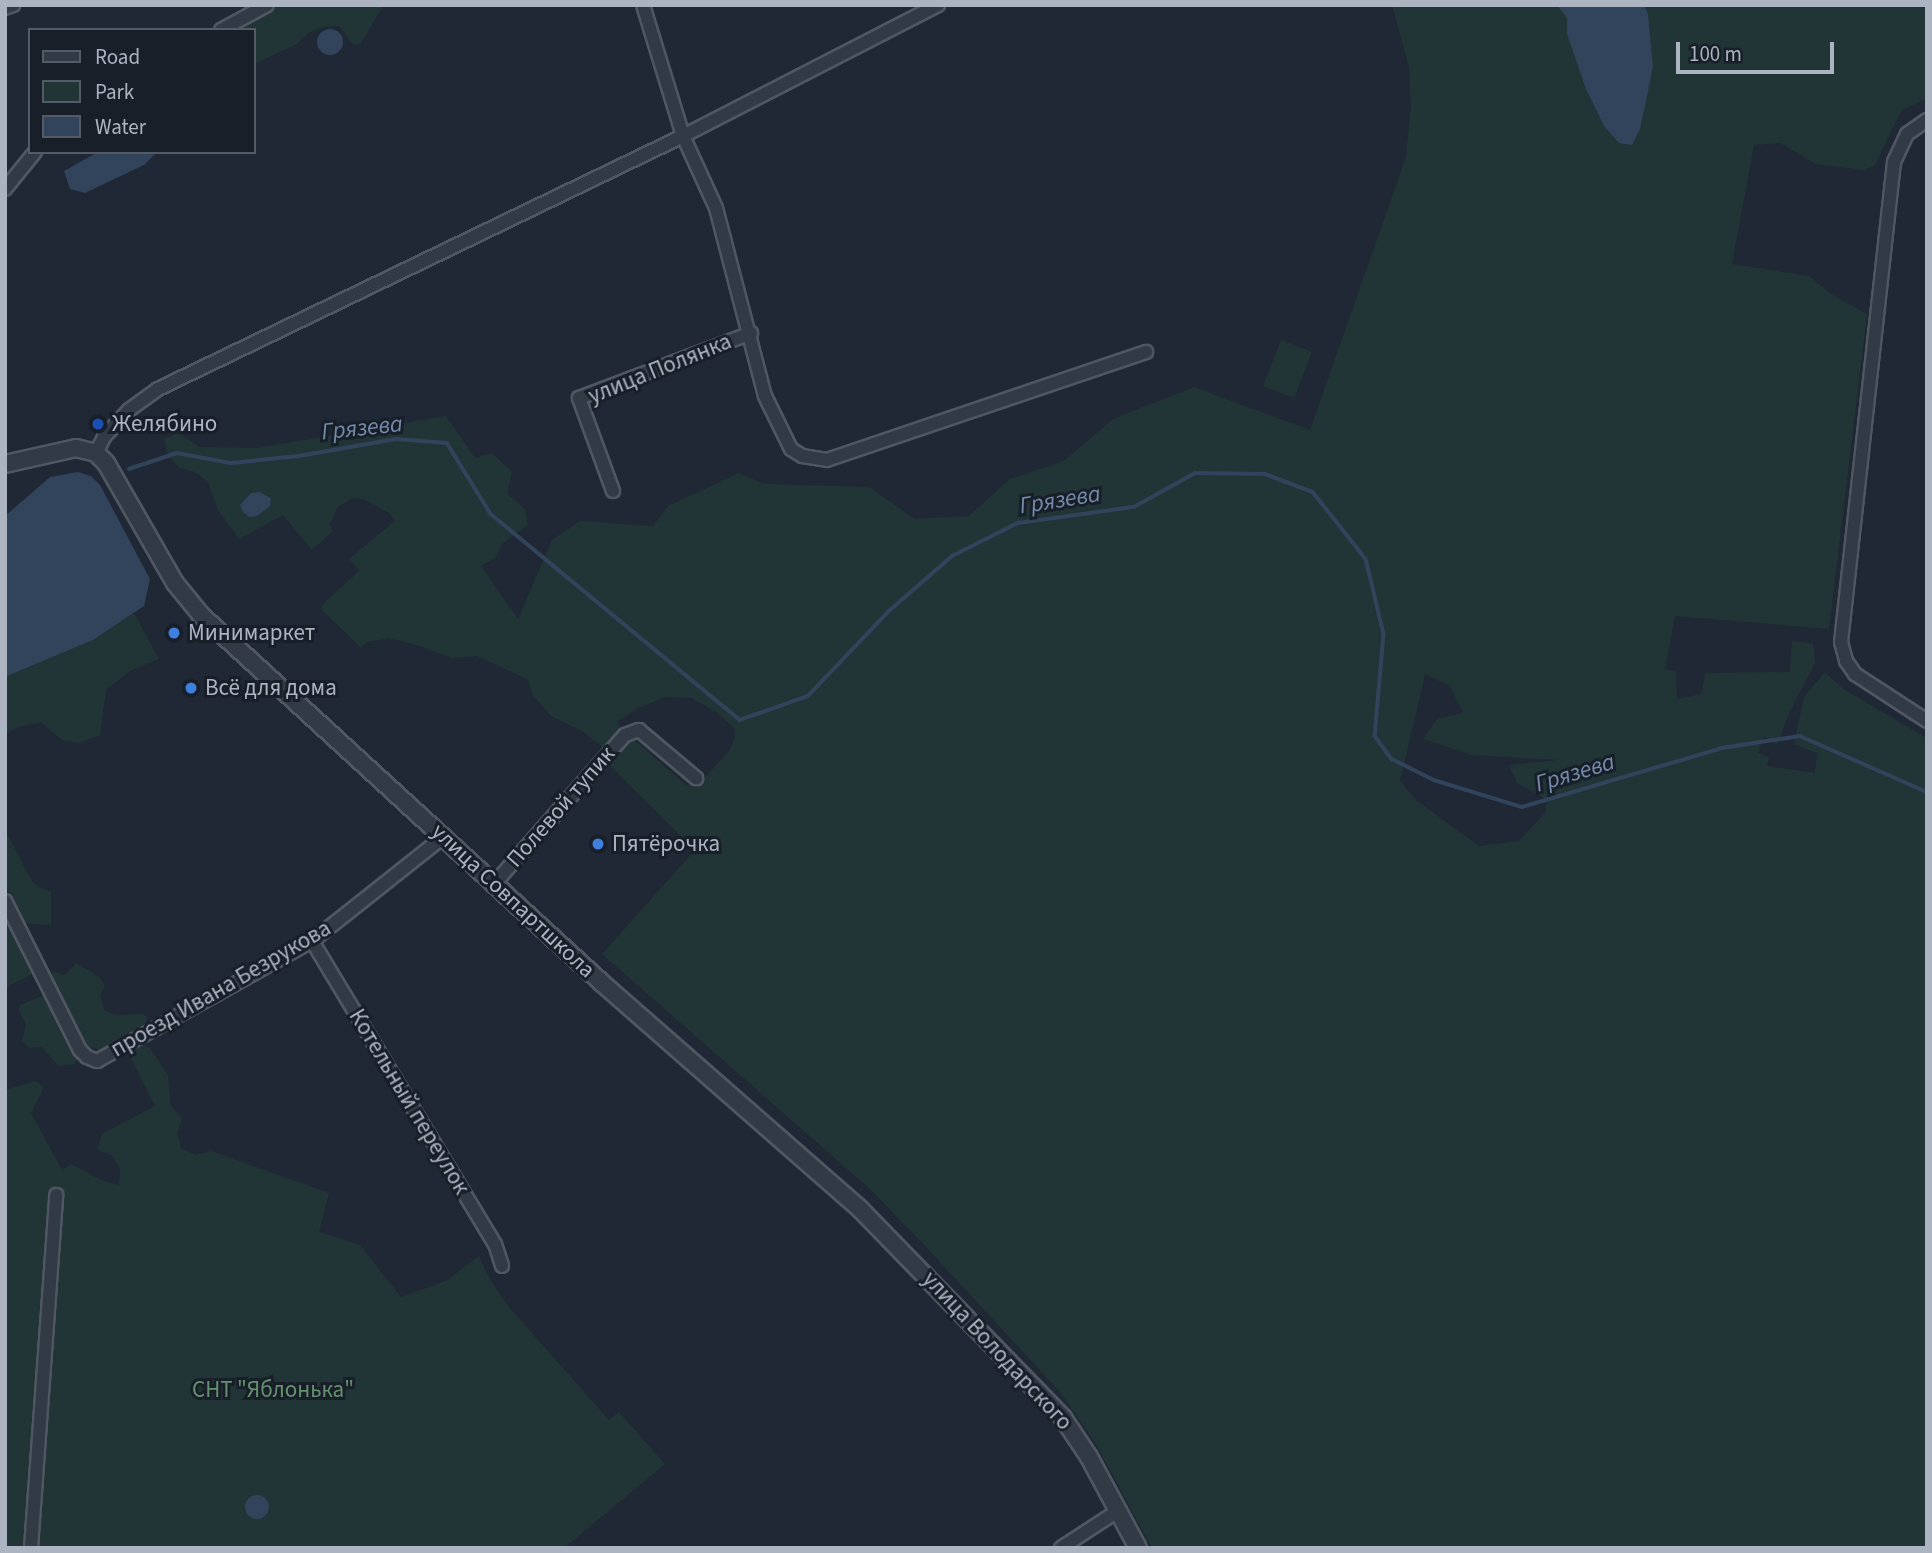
<!DOCTYPE html>
<meta charset="utf-8">
<style>
body{margin:0}
#map{position:relative;width:1932px;height:1553px;overflow:hidden;background:#1f2834;font-family:"Source Sans 3",sans-serif}
div>[style]{position:absolute}
[style*='--x']{left:calc(var(--x)*1px);top:calc(var(--y)*1px);width:calc(var(--w)*1px);rotate:calc(var(--a)*1deg)}
.green>*{inset:0;background:#223536}
.water>*{inset:0;background:#32435c}
.round{border-radius:50%}
.stream>*{height:3.5px;margin:-1.75px;padding:0 1.75px;transform-origin:1.75px;border-radius:1.75px;background:#32435c}
.roads{filter:drop-shadow(2px 0 #505763) drop-shadow(-2px 0 #505763) drop-shadow(0 2px #505763) drop-shadow(0 -2px #505763)}
.minor>*{height:12px;margin:-6px;padding:0 6px;transform-origin:6px;border-radius:6px;background:#323a45}
.tertiary>*{height:16px;margin:-8px;padding:0 8px;transform-origin:8px;border-radius:8px;background:#323a45}
.dots>*{width:19px;height:19px;translate:-50% -50%;box-sizing:border-box;border:4px solid #181f29;border-radius:50%}
span{translate:-50% -50%;white-space:nowrap;text-align:center;line-height:1.15;-webkit-text-stroke:6px #181f29;paint-order:stroke}
.street-label{font-size:23px;color:#acb4c2}
.poi-label{font-size:23px;color:#acb4c2}
.left{translate:0 -50%;text-align:left}
.park-label{font-size:23px;color:#64926f}
.water-label{font-size:24px;color:#748bab;font-style:italic}
.frame{position:absolute;inset:0;border:7px solid #acb4c2;pointer-events:none}
.legend{position:absolute;left:28px;top:28px;width:228px;height:126px;box-sizing:border-box;background:#181f29;border:2px solid #535b66;margin:0;padding:9px 12px;list-style:none;font-size:21px;color:#acb4c2}
.legend li{display:flex;align-items:center;gap:14px;height:35px}
.legend b{width:35px;border:2px solid #535b66}
.scale{position:absolute;left:1676px;top:42px;width:158px;height:32px;box-sizing:border-box;border:4px solid #acb4c2;border-top:0;padding-left:9px;font-size:21px;line-height:24px;white-space:nowrap;color:#acb4c2;-webkit-text-stroke:5px #181f29;paint-order:stroke}
</style>
<div id="map">
<div class="green">
<div style="clip-path:polygon(279px 5px,384px 5px,361px 43px,354px 45px,339px 26px,323px 27px,308px 33px,297px 44px,254px 64px,254px 30px,231px 30px)"></div>
<div style="clip-path:polygon(evenodd,1392px 5px,1927px 5px,1927px 98px,1901px 111px,1875px 165px,1865px 170px,1816px 164px,1780px 143px,1754px 145px,1732px 264px,1809px 276px,1831px 294px,1867px 314px,1829px 629px,1675px 616px,1665px 669px,1676px 672px,1677px 699px,1702px 694px,1705px 673px,1790px 672px,1792px 641px,1813px 644px,1815px 663px,1789px 713px,1777px 745px,1764px 736px,1758px 753px,1769px 757px,1767px 766px,1815px 773px,1817px 753px,1794px 744px,1804px 697px,1825px 672px,1843px 689px,1927px 738px,1927px 1548px,1152px 1548px,1096px 1444px,1060px 1392px,928px 1249px,870px 1189px,602px 954px,695px 850px,599px 755px,603px 747px,582px 731px,551px 716px,533px 695px,527px 679px,477px 656px,452px 658px,417px 645px,389px 638px,367px 642px,361px 648px,321px 609px,323px 604px,360px 570px,349px 559px,395px 521px,389px 513px,364px 499px,352px 498px,337px 508px,330px 524px,332px 532px,312px 550px,283px 515px,239px 539px,218px 510px,208px 482px,195px 472px,179px 468px,168px 455px,164px 439px,178px 433px,200px 447px,257px 448px,446px 416px,475px 458px,492px 453px,512px 472px,507px 494px,525px 509px,528px 525px,502px 544px,495px 558px,481px 566px,518px 619px,552px 540px,580px 521px,653px 526px,668px 506px,739px 473px,764px 484px,869px 487px,915px 519px,969px 516px,1010px 479px,1064px 461px,1113px 419px,1194px 387px,1310px 430px,1406px 157px,1411px 106px,1409px 67px,1392px 5px,1425px 674px,1450px 686px,1463px 713px,1437px 719px,1423px 739px,1472px 755px,1559px 760px,1509px 765px,1517px 783px,1547px 800px,1545px 813px,1519px 841px,1479px 846px,1416px 800px,1400px 781px,1425px 674px,1392px 5px,666px 697px,692px 698px,719px 714px,735px 729px,735px 739px,729px 751px,701px 782px,686px 785px,618px 726px,618px 721px,638px 708px,666px 697px)"></div>
<div style="clip-path:polygon(1281px 340px,1312px 352px,1294px 398px,1263px 386px)"></div>
<div style="clip-path:polygon(134px 613px,159px 659px,130px 671px,106px 690px,100px 735px,79px 743px,62px 740px,41px 722px,19px 727px,5px 734px,5px 677px,93px 640px)"></div>
<div style="clip-path:polygon(5px 829px,30px 878px,37px 886px,51px 892px,51px 925px,25px 923px,5px 885px)"></div>
<div style="clip-path:polygon(5px 915px,34px 973px,5px 988px)"></div>
<div style="clip-path:polygon(76px 963px,98px 976px,105px 986px,100px 996px,105px 1011px,116px 1015px,143px 1014px,147px 1017px,145px 1026px,99px 1050px,85px 1045px,49px 976px,54px 972px,65px 975px)"></div>
<div style="clip-path:polygon(44px 995px,77px 1059px,75px 1064px,59px 1066px,41px 1047px,30px 1048px,22px 1041px,26px 1025px,19px 1010px,20px 1005px)"></div>
<div style="clip-path:polygon(144px 1046px,150px 1048px,168px 1075px,171px 1106px,182px 1118px,177px 1133px,181px 1148px,196px 1155px,211px 1151px,329px 1193px,319px 1232px,360px 1245px,401px 1297px,446px 1281px,479px 1256px,490px 1280px,508px 1306px,609px 1420px,619px 1412px,665px 1464px,564px 1548px,5px 1548px,5px 1090px,35px 1081px,44px 1087px,31px 1113px,62px 1170px,71px 1164px,103px 1181px,119px 1185px,120px 1169px,112px 1155px,97px 1150px,102px 1134px,155px 1106px,128px 1052px)"></div>
</div>
<div class="water">
<div style="clip-path:polygon(1557px 5px,1644px 5px,1648px 14px,1653px 67px,1640px 129px,1632px 145px,1619px 143px,1604px 126px,1586px 89px,1567px 34px,1567px 18px)"></div>
<div class="round" style="left:317px;top:29px;width:26px;height:26px"></div>
<div style="clip-path:polygon(98px 152px,157px 152px,144px 165px,85px 193px,70px 189px,64px 171px)"></div>
<div style="clip-path:polygon(78px 472px,91px 476px,100px 485px,150px 579px,144px 606px,93px 640px,5px 677px,5px 516px,50px 477px)"></div>
<div style="clip-path:polygon(259px 492px,271px 498px,270px 506px,257px 516px,249px 517px,243px 512px,240px 505px,251px 493px)"></div>
<div class="round" style="left:245px;top:1495px;width:24px;height:24px"></div>
</div>
<div class="stream">
<div style="--x:129;--y:469;--w:51;--a:-18.4"></div>
<div style="--x:177;--y:453;--w:55;--a:10.5"></div>
<div style="--x:231;--y:463;--w:68;--a:-5.9"></div>
<div style="--x:299;--y:456;--w:98;--a:-9.9"></div>
<div style="--x:396;--y:439;--w:51;--a:4.5"></div>
<div style="--x:447;--y:443;--w:84;--a:58.2"></div>
<div style="--x:491;--y:514;--w:323;--a:39.6"></div>
<div style="--x:740;--y:720;--w:72;--a:-19.4"></div>
<div style="--x:808;--y:696;--w:117;--a:-46.4"></div>
<div style="--x:889;--y:611;--w:84;--a:-41.1"></div>
<div style="--x:952;--y:556;--w:74;--a:-26.6"></div>
<div style="--x:1018;--y:523;--w:117;--a:-7.9"></div>
<div style="--x:1134;--y:507;--w:70;--a:-29.1"></div>
<div style="--x:1195;--y:473;--w:70;--a:0.8"></div>
<div style="--x:1265;--y:474;--w:51;--a:20.6"></div>
<div style="--x:1313;--y:492;--w:85;--a:51.7"></div>
<div style="--x:1366;--y:559;--w:77;--a:76.5"></div>
<div style="--x:1384;--y:634;--w:102;--a:95"></div>
<div style="--x:1375;--y:736;--w:29;--a:54"></div>
<div style="--x:1392;--y:759;--w:47;--a:26.6"></div>
<div style="--x:1434;--y:780;--w:92;--a:17.1"></div>
<div style="--x:1522;--y:807;--w:209;--a:-16.4"></div>
<div style="--x:1722;--y:748;--w:79;--a:-8.7"></div>
<div style="--x:1800;--y:736;--w:139;--a:23.8"></div>
</div>
<div class="roads">
<div class="minor">
<div style="--x:643;--y:5;--w:137;--a:73"></div>
<div style="--x:683;--y:136;--w:79;--a:65.4"></div>
<div style="--x:716;--y:208;--w:194;--a:75.4"></div>
<div style="--x:765;--y:396;--w:59;--a:63.9"></div>
<div style="--x:791;--y:449;--w:13;--a:32"></div>
<div style="--x:802;--y:456;--w:25;--a:9"></div>
<div style="--x:827;--y:460;--w:337;--a:-18.7"></div>
<div style="--x:5;--y:8;--w:9;--a:-21"></div>
<div style="--x:221;--y:30;--w:52;--a:-28.5"></div>
<div style="--x:1927;--y:120;--w:24;--a:145"></div>
<div style="--x:1907;--y:134;--w:31;--a:115"></div>
<div style="--x:1894;--y:162;--w:483;--a:96.3"></div>
<div style="--x:1841;--y:642;--w:20;--a:75"></div>
<div style="--x:1846;--y:661;--w:16;--a:55"></div>
<div style="--x:1855;--y:674;--w:86;--a:33.1"></div>
<div style="--x:5;--y:189;--w:48;--a:-51"></div>
<div style="--x:96;--y:453;--w:18;--a:-63"></div>
<div style="--x:104;--y:437;--w:37;--a:-47"></div>
<div style="--x:129;--y:410;--w:36;--a:-36"></div>
<div style="--x:158;--y:389;--w:583;--a:-25.73"></div>
<div style="--x:683;--y:136;--w:287;--a:-27.2"></div>
<div style="--x:613;--y:491;--w:99;--a:-110.1"></div>
<div style="--x:579;--y:398;--w:184;--a:-20.7"></div>
<div style="--x:494;--y:884;--w:198;--a:-48.7"></div>
<div style="--x:625;--y:735;--w:15;--a:-20"></div>
<div style="--x:639;--y:730;--w:75;--a:40.1"></div>
<div style="--x:5;--y:901;--w:167;--a:63.3"></div>
<div style="--x:80;--y:1050;--w:10;--a:45"></div>
<div style="--x:87;--y:1057;--w:11;--a:22"></div>
<div style="--x:97;--y:1061;--w:246;--a:-29.2"></div>
<div style="--x:312;--y:941;--w:167;--a:-38.4"></div>
<div style="--x:312;--y:941;--w:354;--a:58.9"></div>
<div style="--x:495;--y:1244;--w:23;--a:72"></div>
<div style="--x:31;--y:1548;--w:354;--a:-85.9"></div>
<div style="--x:1061;--y:1548;--w:69;--a:-33.2"></div>
</div>
<div class="tertiary">
<div style="--x:5;--y:464;--w:73;--a:-12.7"></div>
<div style="--x:76;--y:448;--w:21;--a:14"></div>
<div style="--x:96;--y:453;--w:14;--a:45"></div>
<div style="--x:106;--y:463;--w:138;--a:60.1"></div>
<div style="--x:175;--y:583;--w:41;--a:50.9"></div>
<div style="--x:201;--y:615;--w:544;--a:42.54"></div>
<div style="--x:602;--y:983;--w:343;--a:41.2"></div>
<div style="--x:860;--y:1209;--w:291;--a:45.8"></div>
<div style="--x:1063;--y:1418;--w:47;--a:56.3"></div>
<div style="--x:1089;--y:1457;--w:103;--a:61.7"></div>
</div>
</div>
<div class="dots">
<div style="left:98px;top:424px;background:#1a4fb4"></div>
<div style="left:174px;top:633px;background:#3f7fe0"></div>
<div style="left:191px;top:688px;background:#3f7fe0"></div>
<div style="left:598px;top:844px;background:#3f7fe0"></div>
</div>
<div class="street-label">
<span style="left:660px;top:369px;rotate:-22deg">улица Полянка</span>
<span style="left:561px;top:807px;rotate:-49deg">Полевой тупик</span>
<span style="left:513px;top:901px;rotate:43deg">улица Совпартшкола</span>
<span style="left:221px;top:989px;rotate:-30deg">проезд Ивана Безрукова</span>
<span style="left:409px;top:1102px;rotate:59deg">Котельный переулок</span>
<span style="left:997px;top:1351px;rotate:47deg">улица Володарского</span>
</div>
<div class="poi-label">
<span class="left" style="left:112px;top:424px">Желябино</span>
<span class="left" style="left:188px;top:633px">Минимаркет</span>
<span class="left" style="left:205px;top:688px">Всё для дома</span>
<span class="left" style="left:612px;top:844px">Пятёрочка</span>
</div>
<div class="park-label">
<span style="left:273px;top:1390px">СНТ "Яблонька"</span>
</div>
<div class="water-label">
<span style="left:362px;top:428px;rotate:-6deg">Грязева</span>
<span style="left:1060px;top:500px;rotate:-9deg">Грязева</span>
<span style="left:1575px;top:773px;rotate:-17deg">Грязева</span>
</div>
<div class="frame"></div>
<ul class="legend">
<li><b style="height:9px;background:#323a45"></b>Road</li>
<li><b style="height:19px;background:#223536"></b>Park</li>
<li><b style="height:19px;background:#32435c"></b>Water</li>
</ul>
<div class="scale">100 m</div>
</div>
